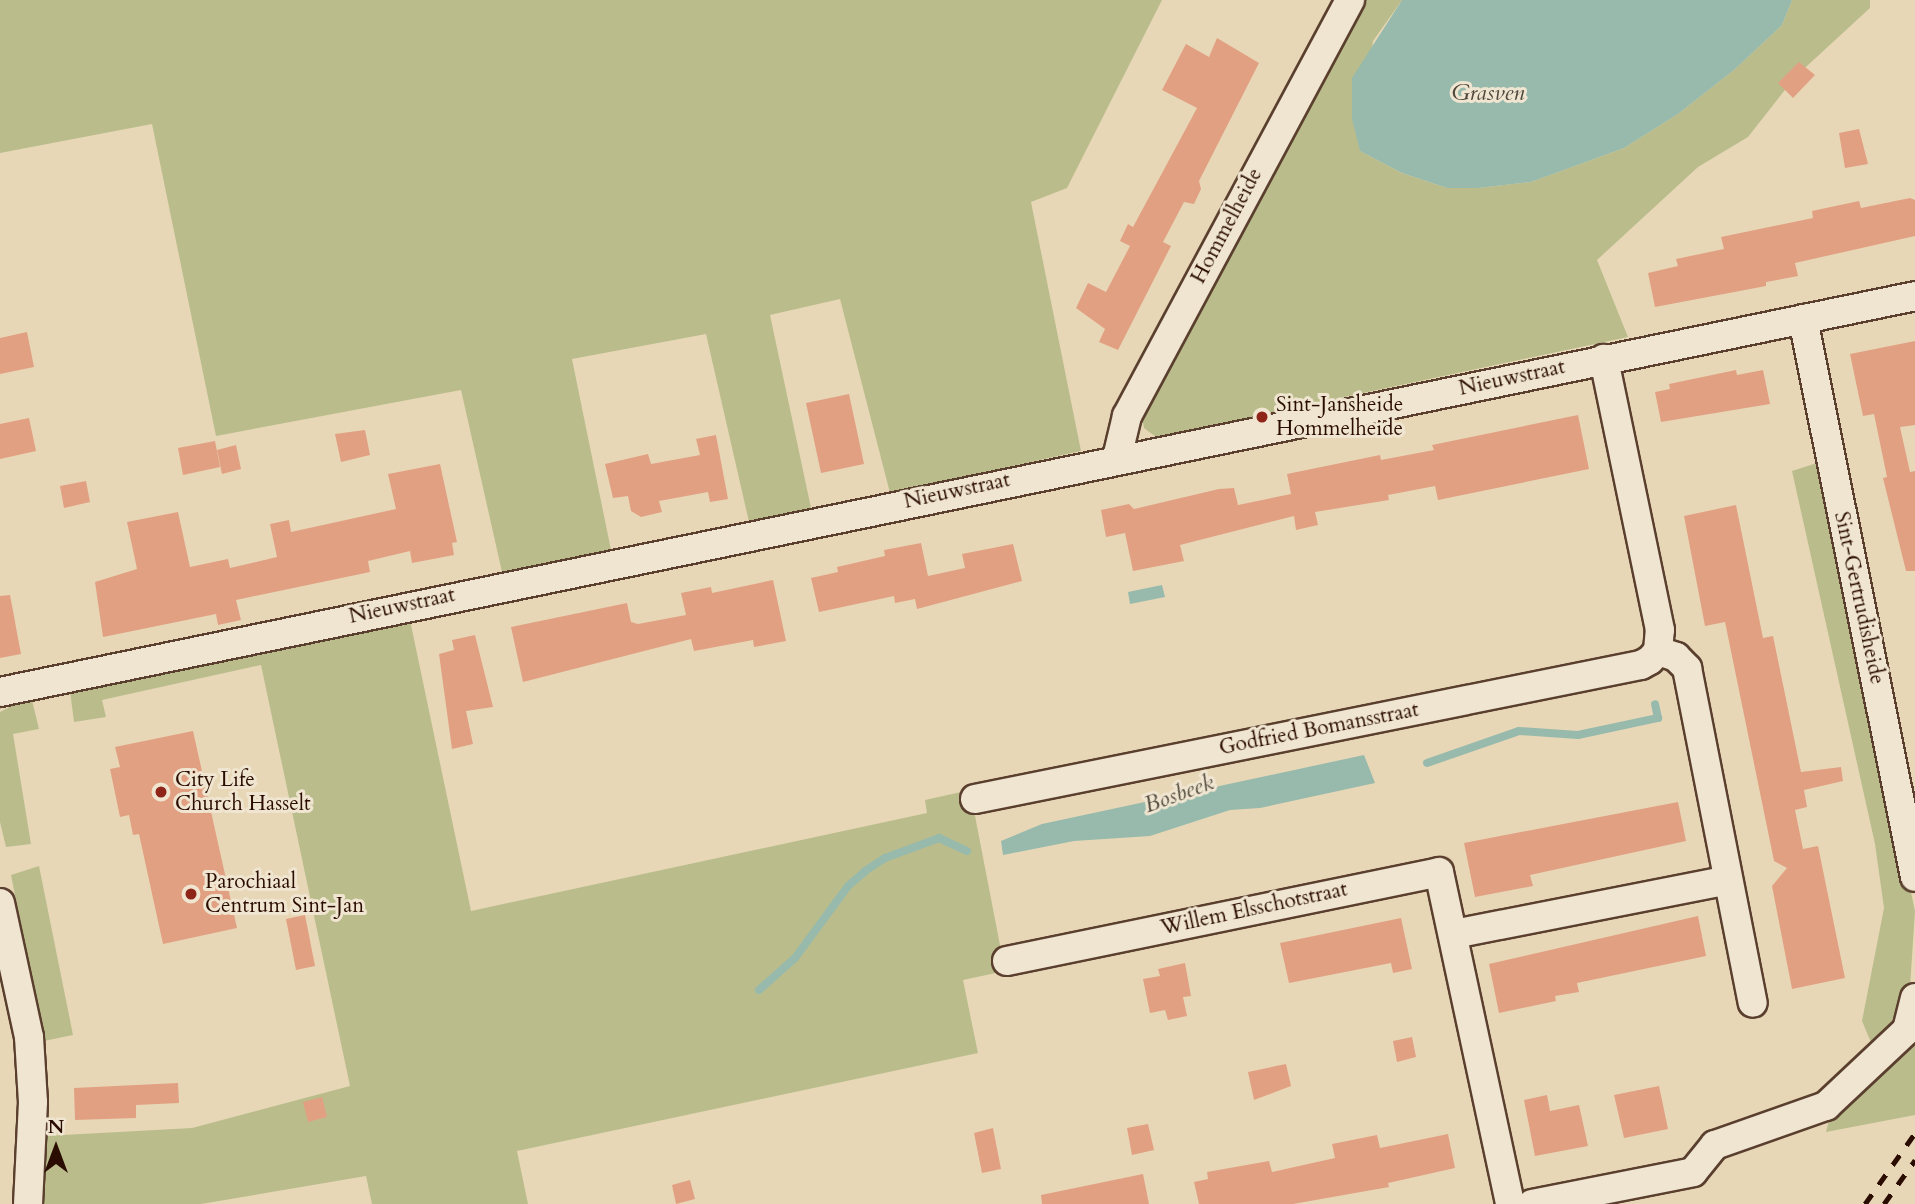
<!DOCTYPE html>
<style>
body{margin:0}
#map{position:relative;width:1915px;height:1204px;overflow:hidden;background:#e7d7b7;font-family:Cardo,serif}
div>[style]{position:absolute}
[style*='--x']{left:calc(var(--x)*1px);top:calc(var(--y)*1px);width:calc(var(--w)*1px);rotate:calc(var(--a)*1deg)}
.green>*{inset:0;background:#babd8b}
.water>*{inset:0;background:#97baac}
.stream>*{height:8px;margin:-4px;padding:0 4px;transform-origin:4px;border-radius:4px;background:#97baac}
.building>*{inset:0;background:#e2a082}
.roads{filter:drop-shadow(2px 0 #5a3f2e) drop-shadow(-2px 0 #5a3f2e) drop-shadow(0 2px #5a3f2e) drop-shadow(0 -2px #5a3f2e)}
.minor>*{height:28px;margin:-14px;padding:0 14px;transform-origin:14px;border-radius:14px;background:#efe5d0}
.rail>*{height:5px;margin-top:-2.5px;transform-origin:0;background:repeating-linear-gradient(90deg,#2b0c01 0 12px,transparent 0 24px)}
.dots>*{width:19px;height:19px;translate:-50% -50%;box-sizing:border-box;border:4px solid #efe5d0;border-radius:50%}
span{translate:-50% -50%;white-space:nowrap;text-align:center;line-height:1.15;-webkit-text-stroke:6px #efe5d0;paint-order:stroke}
.street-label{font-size:21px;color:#2b0c01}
.poi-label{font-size:21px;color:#2b0c01}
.left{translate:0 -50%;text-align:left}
.water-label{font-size:23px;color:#51493d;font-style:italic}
.north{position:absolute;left:21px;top:1113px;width:70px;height:70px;-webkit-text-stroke:5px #efe5d0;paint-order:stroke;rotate:0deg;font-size:19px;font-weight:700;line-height:28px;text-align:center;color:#2b0c01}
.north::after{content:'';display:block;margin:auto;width:24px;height:32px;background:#2b0c01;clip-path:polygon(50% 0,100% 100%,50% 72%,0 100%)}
</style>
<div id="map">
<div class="green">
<div style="clip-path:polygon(0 0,1162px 0,1067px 188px,1031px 202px,1081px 451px,890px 493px,840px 299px,770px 315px,811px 508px,749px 522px,706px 334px,572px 359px,611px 550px,502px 572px,461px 390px,216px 436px,152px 124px,0 153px)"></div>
<div style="clip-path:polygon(1364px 0,1402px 0,1373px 41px,1360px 151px,1402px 173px,1447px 188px,1478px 188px,1531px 182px,1624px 148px,1678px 114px,1734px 70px,1782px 25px,1792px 0,1870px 0,1870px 8px,1795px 77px,1748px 137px,1698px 167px,1597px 260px,1628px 337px,1156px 437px,1144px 428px,1141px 411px)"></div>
<div style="clip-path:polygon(1820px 462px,1915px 911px,1910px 987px,1875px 1052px,1862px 1021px,1884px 908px,1875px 844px,1792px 471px)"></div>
<div style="clip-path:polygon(410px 620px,471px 911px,927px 813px,925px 800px,970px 790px,1005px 971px,963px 980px,978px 1053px,517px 1151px,528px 1204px,372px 1204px,366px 1176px,201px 1204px,44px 1204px,45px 1136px,192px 1128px,350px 1086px,261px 665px,102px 700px,106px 717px,74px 722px,70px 691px)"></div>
<div style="clip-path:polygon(31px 696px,39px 729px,13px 734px,31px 844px,6px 847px,0 822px,0 712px)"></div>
<div style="clip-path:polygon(39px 866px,73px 1035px,44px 1041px,11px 875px)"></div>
<div style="clip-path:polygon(1915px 1025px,1915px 1115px,1826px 1132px,1829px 1120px,1870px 1087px)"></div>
</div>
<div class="water">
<div style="clip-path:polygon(1402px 0,1792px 0,1782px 25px,1734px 70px,1678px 114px,1624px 148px,1531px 182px,1478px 188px,1447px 188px,1402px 173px,1360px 151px,1352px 119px,1352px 78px)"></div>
<div style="clip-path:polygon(1162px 585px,1165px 597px,1130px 604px,1128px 592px)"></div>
<div style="clip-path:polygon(1364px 755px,1375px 783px,1260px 808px,1230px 810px,1150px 836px,1074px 841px,1003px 855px,1001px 841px,1042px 824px)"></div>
</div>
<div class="stream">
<div style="--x:1427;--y:763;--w:97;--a:-19.2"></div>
<div style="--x:1519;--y:731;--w:59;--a:3.9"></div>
<div style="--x:1578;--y:735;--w:82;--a:-12"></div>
<div style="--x:1658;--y:718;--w:14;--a:-102"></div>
<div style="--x:759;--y:990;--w:48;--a:-41.6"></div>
<div style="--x:795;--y:958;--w:89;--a:-53.6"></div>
<div style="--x:848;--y:886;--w:23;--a:-41"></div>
<div style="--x:865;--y:871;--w:24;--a:-33"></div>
<div style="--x:885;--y:858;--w:58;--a:-20.3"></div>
<div style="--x:939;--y:838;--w:31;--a:25"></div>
</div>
<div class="building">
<div style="clip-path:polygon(1217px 38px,1259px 63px,1199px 181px,1201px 189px,1194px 204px,1184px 202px,1163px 242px,1171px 246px,1118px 350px,1099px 342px,1105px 329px,1076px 308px,1088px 283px,1106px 292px,1130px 246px,1120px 241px,1128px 224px,1133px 227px,1197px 108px,1162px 90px,1186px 44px,1209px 57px)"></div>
<div style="clip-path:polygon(1799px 62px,1815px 75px,1793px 98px,1778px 83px)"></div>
<div style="clip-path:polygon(1859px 129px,1868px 164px,1845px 168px,1839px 133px)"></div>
<div style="clip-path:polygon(1910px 198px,1915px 200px,1915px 236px,1795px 263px,1798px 276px,1766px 282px,1766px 286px,1655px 307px,1648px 273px,1678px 266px,1676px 259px,1724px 249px,1721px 237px,1813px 218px,1812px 211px,1859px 201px,1861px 208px)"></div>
<div style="clip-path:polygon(27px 332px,34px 367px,0 374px,0 338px)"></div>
<div style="clip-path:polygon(1915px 341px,1915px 425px,1900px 427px,1910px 472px,1915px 471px,1915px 571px,1906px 571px,1883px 478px,1887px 477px,1874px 414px,1863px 416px,1850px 354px)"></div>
<div style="clip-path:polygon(1736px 370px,1737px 375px,1763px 370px,1770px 404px,1661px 422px,1655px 392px,1670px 389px,1669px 384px)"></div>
<div style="clip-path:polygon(849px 394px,864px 464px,821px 473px,806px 403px)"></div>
<div style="clip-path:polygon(1578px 415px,1589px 469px,1438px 500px,1435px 486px,1388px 495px,1389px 500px,1315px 512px,1318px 525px,1296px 530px,1294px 516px,1180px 545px,1184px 561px,1133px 571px,1125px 533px,1106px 537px,1101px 510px,1129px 504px,1134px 509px,1219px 489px,1234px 488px,1238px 505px,1291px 494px,1287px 474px,1380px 455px,1381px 460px,1434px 450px,1432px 445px)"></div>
<div style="clip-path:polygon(29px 418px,36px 451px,0 459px,0 424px)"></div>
<div style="clip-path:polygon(365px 430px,370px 455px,341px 462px,335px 434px)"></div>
<div style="clip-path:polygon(716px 435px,728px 499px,710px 502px,708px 492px,659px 501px,662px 512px,641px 517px,631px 511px,628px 496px,613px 498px,605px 464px,648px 454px,651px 464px,700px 455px,696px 439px)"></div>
<div style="clip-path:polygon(215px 441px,220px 467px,183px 475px,178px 448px)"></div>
<div style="clip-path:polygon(236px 445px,241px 469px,222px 474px,217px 450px)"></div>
<div style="clip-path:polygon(440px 464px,457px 542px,452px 543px,454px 555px,412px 563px,410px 551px,368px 561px,370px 572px,236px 600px,241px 620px,218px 625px,216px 614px,103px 637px,95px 582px,137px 569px,127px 522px,178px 512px,190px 567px,228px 559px,230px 568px,277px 557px,270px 524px,289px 520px,291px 532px,396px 509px,388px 474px)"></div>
<div style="clip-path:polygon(86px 481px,90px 502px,64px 508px,60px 486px)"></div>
<div style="clip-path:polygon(1736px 505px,1763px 638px,1773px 636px,1801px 772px,1841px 767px,1843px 781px,1804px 790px,1807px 807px,1795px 810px,1803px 849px,1818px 846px,1845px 978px,1792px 989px,1772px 886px,1787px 868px,1774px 861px,1725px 622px,1705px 626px,1684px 516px)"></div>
<div style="clip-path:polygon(921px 543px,928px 576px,965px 568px,962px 554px,1013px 544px,1022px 581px,917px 609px,915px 599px,895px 603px,894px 596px,819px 612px,811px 578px,838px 572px,837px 567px,885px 556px,884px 550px)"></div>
<div style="clip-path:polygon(773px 580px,786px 641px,754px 647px,753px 640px,694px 651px,691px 639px,523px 682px,511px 627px,627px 603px,631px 622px,638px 624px,686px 615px,681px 593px,711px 587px,712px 593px)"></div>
<div style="clip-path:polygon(10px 595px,21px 654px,0 658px,0 596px)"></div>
<div style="clip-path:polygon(475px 635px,493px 707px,466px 711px,473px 744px,452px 749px,439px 654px,454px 650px,452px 640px)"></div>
<div style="clip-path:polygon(193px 731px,237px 928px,163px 944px,139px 834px,133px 835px,129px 815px,120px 817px,110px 769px,120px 767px,115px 747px)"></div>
<div style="clip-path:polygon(1678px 802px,1686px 841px,1530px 875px,1533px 886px,1475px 897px,1464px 843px)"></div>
<div style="clip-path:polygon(305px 915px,315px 966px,296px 970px,286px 919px)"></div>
<div style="clip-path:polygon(1698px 916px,1706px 956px,1577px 983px,1579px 992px,1555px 996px,1556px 1001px,1499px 1013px,1489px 964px)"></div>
<div style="clip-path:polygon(1401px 918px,1412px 969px,1393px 973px,1391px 963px,1289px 983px,1280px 943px)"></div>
<div style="clip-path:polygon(1185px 963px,1191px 996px,1183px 997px,1187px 1016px,1168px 1020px,1165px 1010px,1150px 1013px,1143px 979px,1160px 976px,1158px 969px)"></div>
<div style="clip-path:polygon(1412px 1037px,1416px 1057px,1397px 1062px,1393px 1041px)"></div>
<div style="clip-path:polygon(1286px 1064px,1291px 1086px,1254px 1100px,1248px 1072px)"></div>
<div style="clip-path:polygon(178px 1083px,179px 1103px,136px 1105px,136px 1118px,75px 1120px,74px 1088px)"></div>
<div style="clip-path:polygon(1659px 1086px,1668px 1129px,1624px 1138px,1614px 1095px)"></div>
<div style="clip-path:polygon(1547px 1095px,1550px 1111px,1579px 1105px,1588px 1146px,1535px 1156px,1524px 1100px)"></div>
<div style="clip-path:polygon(322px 1097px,327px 1117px,308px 1122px,303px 1102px)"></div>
<div style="clip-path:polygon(1148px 1124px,1154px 1150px,1132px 1155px,1127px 1128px)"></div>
<div style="clip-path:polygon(993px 1128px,1001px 1169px,982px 1173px,974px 1133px)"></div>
<div style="clip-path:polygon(1448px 1134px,1455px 1168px,1388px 1183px,1389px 1187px,1293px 1204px,1199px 1204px,1194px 1182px,1208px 1179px,1207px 1172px,1269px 1161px,1272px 1172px,1335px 1158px,1332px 1144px,1377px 1135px,1380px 1148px)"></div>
<div style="clip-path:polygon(1143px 1174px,1149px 1204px,1042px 1204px,1041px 1195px)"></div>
<div style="clip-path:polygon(690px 1180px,695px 1199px,676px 1204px,672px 1185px)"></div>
</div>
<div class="roads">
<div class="minor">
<div style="--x:1803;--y:319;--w:569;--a:78.65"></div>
<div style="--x:1117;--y:458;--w:43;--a:-76.6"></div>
<div style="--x:1127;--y:416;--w:472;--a:-61.8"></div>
<div style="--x:1658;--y:651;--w:19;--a:18"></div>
<div style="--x:1676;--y:657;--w:16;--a:45"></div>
<div style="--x:1687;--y:668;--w:341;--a:78.9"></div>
<div style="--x:0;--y:692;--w:1956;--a:-11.68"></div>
<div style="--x:975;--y:799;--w:679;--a:-11.38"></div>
<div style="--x:1641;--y:665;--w:10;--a:-29"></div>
<div style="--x:1650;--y:660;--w:12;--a:-48"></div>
<div style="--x:1658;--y:651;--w:21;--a:-85"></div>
<div style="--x:1660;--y:630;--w:277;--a:-101.7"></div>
<div style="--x:0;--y:903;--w:137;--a:77.8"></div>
<div style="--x:29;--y:1037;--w:65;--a:86.5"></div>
<div style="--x:33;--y:1102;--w:102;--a:92.8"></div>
<div style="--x:1454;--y:934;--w:279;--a:-11.1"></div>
<div style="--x:1007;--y:961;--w:441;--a:-11.6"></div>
<div style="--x:1439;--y:872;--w:340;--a:77.9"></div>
<div style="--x:1532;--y:1204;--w:164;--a:-11.2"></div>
<div style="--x:1693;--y:1172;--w:35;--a:-51"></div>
<div style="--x:1715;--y:1145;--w:118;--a:-19.4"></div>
<div style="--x:1826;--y:1106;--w:111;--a:-43.2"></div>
<div style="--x:1907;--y:1030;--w:33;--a:-76"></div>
</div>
</div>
<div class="rail">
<div style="--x:1865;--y:1204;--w:87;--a:-54.8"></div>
<div style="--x:1884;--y:1204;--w:54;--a:-54.8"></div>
</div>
<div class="dots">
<div style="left:1262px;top:417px;background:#8f2418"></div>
<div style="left:161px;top:792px;background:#8f2418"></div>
<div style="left:191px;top:894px;background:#8f2418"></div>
</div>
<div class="street-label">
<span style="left:1227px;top:226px;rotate:-62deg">Hommelheide</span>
<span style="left:1512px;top:378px;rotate:-12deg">Nieuwstraat</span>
<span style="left:957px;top:491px;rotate:-12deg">Nieuwstraat</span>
<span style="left:1859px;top:598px;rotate:78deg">Sint-Gertrudisheide</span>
<span style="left:402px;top:606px;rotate:-12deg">Nieuwstraat</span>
<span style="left:1319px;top:729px;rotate:-11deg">Godfried Bomansstraat</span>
<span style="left:1254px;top:909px;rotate:-12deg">Willem Elsschotstraat</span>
</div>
<div class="poi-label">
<span class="left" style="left:1276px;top:417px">Sint-Jansheide<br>Hommelheide</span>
<span class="left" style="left:175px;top:792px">City Life<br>Church Hasselt</span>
<span class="left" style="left:205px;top:894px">Parochiaal<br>Centrum Sint-Jan</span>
</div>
<div class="water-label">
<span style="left:1488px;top:93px">Grasven</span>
<span style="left:1179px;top:794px;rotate:-20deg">Bosbeek</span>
</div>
<div class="north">N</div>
</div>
